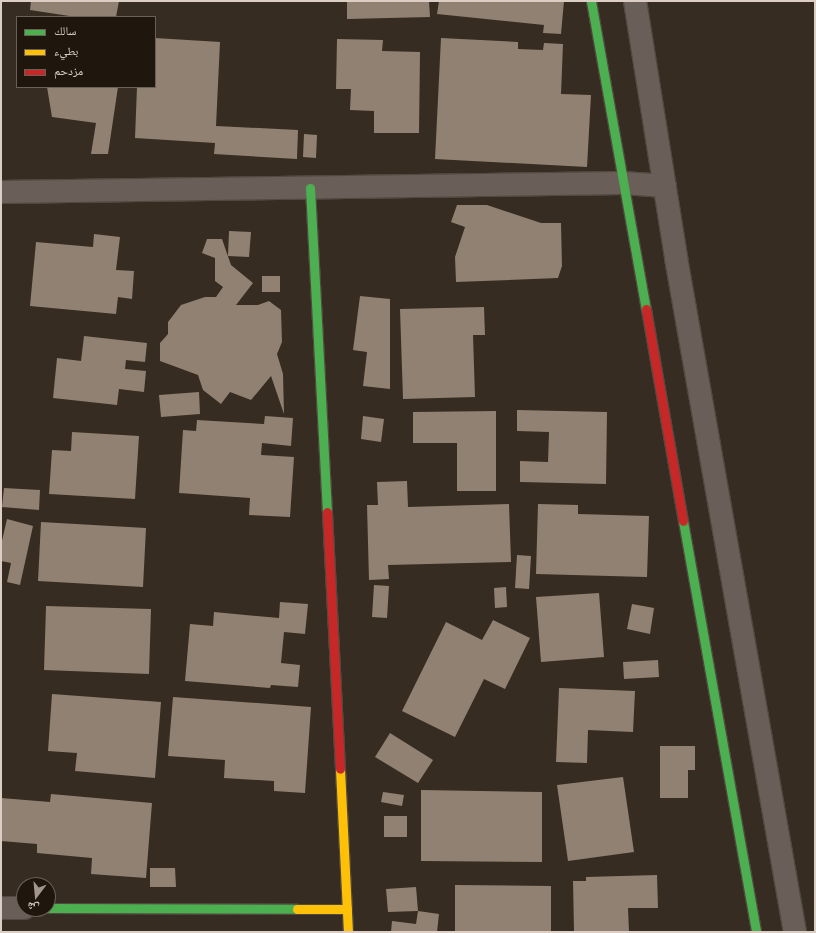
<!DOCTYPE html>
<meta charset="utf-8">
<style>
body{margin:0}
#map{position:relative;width:816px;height:933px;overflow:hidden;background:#372c21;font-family:Cabin,"Noto Naskh Arabic",sans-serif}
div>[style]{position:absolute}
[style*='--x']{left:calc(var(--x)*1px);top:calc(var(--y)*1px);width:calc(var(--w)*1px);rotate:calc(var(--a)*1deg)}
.building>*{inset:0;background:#918172}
.roads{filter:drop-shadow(1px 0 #524941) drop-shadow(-1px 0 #524941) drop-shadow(0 1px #524941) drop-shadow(0 -1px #524941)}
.street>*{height:22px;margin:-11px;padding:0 11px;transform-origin:11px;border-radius:11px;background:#695f58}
.fast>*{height:9px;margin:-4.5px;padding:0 4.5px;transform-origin:4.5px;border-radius:4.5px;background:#4caf50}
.slow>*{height:9px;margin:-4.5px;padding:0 4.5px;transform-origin:4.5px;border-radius:4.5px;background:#ffc107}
.jam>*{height:9px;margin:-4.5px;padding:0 4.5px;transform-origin:4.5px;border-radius:4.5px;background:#c62828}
span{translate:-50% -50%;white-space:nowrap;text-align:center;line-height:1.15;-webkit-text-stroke:4px #1f160e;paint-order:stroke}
.frame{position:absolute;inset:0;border:2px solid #dccec4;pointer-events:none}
.legend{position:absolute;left:16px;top:16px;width:140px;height:72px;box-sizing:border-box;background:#1f160e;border:1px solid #6b6057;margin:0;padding:5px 7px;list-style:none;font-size:12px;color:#dccec4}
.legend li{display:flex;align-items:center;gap:8px;height:20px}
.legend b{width:20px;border:1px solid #6b6057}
.north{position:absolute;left:16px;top:877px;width:40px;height:40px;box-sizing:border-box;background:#1f160e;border:1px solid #6b6057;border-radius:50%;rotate:196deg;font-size:11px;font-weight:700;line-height:16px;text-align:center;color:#dccec4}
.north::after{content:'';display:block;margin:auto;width:14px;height:18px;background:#a2958b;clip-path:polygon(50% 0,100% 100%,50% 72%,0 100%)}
</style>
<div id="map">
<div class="building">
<div style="clip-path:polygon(31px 1px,119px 1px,116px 17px,76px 17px,30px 10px)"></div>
<div style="clip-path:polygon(347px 1px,429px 1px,430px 17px,347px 19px)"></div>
<div style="clip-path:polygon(439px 1px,564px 1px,561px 34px,543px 33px,544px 25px,437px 14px)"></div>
<div style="clip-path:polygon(155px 38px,220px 42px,216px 126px,298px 130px,297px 159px,214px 154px,215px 143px,135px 138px,137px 87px,155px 87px)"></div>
<div style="clip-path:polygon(441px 38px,518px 42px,518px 49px,543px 50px,544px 43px,563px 44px,561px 94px,591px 95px,587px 167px,435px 159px)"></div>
<div style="clip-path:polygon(337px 39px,383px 40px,382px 51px,420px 52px,419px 133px,374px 133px,374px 111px,350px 110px,351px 89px,336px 89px)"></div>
<div style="clip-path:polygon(47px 87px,118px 87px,108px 154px,91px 154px,96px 123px,52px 117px)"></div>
<div style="clip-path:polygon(304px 134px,317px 135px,316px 158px,303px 157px)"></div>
<div style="clip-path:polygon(457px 205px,487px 205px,541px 223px,561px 223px,562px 266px,558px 278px,456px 282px,455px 257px,465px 227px,451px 222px)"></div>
<div style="clip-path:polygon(229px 231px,251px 232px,249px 257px,228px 256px)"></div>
<div style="clip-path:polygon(94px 234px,120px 237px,116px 270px,134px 271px,132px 299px,118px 297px,116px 314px,30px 306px,36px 242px,93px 247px)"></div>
<div style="clip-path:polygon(207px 239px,222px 239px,231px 265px,253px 283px,236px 305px,258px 305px,269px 301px,281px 310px,282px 342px,277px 354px,283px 374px,284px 414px,271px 376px,251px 400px,230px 392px,221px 404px,203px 390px,198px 375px,160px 361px,160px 343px,168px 334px,168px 322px,181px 305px,205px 297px,216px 297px,223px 287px,215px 281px,215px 258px,202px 253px)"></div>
<div style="clip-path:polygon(262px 276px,280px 276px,280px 292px,262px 292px)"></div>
<div style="clip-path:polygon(360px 296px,390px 299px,390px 389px,363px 386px,367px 352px,353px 350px)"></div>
<div style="clip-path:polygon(484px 307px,485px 335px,473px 335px,475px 397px,403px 399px,400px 309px)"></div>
<div style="clip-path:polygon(84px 336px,147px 343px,145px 362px,126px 360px,125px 369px,146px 371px,144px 392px,119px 389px,117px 405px,53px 398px,57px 358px,81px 361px)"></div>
<div style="clip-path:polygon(199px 392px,200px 414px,161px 417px,159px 395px)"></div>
<div style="clip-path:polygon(517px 410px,607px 412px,606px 484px,520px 482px,520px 461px,548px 462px,549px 432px,517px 431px)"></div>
<div style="clip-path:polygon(496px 411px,496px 491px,457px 491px,457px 443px,413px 443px,413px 412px)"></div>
<div style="clip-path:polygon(265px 416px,293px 418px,291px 446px,262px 443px,261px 455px,294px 457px,290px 517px,249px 515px,250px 498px,179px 493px,183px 430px,196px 431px,197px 420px,264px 424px)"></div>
<div style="clip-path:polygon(363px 416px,384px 419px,381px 442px,361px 439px)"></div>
<div style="clip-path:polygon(72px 432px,139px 436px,135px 499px,49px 494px,52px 450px,71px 451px)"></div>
<div style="clip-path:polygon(407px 481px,408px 507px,509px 504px,511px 562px,388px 565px,389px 579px,369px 580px,367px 505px,378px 505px,377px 482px)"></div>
<div style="clip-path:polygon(4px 488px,40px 490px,39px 510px,2px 507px)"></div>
<div style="clip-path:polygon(538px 504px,578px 505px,578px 514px,649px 516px,647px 577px,536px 574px)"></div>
<div style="clip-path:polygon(7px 519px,33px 526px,20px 585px,7px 582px,11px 563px,1px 561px,1px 545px)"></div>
<div style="clip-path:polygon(41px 522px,146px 528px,143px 587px,38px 581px)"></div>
<div style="clip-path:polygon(517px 555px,531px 556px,529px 589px,515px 588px)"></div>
<div style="clip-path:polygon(374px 585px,389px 586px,387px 618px,372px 617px)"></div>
<div style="clip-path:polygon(506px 587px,507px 607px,495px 608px,494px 588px)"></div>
<div style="clip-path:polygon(599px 593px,604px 657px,541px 662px,536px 597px)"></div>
<div style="clip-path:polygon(280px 602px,308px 604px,305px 634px,284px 632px,281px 663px,300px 665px,298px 687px,271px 685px,270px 688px,185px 681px,190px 624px,213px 626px,214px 612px,279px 618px)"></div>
<div style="clip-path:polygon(632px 604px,654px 608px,650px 634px,627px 629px)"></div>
<div style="clip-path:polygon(46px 606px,151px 609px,149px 674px,44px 670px)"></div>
<div style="clip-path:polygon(493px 620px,530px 638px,505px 689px,484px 679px,455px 737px,402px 711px,446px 622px,482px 640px)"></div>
<div style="clip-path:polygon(658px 660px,659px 677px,624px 679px,623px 662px)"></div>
<div style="clip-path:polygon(559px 688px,635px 691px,633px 732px,588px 730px,587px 763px,556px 762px)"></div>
<div style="clip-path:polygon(52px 694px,161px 702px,155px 778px,75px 771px,77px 753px,48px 751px)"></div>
<div style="clip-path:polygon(173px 697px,311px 707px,305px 793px,274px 791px,274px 781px,224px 778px,225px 760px,168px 756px)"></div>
<div style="clip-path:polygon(390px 733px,433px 760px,418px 783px,375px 757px)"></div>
<div style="clip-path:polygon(660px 746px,695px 746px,695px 770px,688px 770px,688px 798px,660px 798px)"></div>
<div style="clip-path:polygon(623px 777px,634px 852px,568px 861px,557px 785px)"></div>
<div style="clip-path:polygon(421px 790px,542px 792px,542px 862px,421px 861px)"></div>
<div style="clip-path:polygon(383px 792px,404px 795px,402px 806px,381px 802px)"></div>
<div style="clip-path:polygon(51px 794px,152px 803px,146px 878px,91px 874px,92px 858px,37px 853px,37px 844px,1px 841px,1px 798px,50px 802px)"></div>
<div style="clip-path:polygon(384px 816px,407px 816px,407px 837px,384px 837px)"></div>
<div style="clip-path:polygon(150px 868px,175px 868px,176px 887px,150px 887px)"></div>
<div style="clip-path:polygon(657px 875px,658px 908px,628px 908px,629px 932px,574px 932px,573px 881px,586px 881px,586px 877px)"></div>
<div style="clip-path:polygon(455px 885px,551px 886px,551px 932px,455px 932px)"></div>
<div style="clip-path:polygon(416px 887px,418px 911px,388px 912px,386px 889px)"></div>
<div style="clip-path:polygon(418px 911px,439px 914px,437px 932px,391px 932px,392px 921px,416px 924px)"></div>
</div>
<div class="roads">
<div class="street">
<div style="--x:635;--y:1;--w:260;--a:80.9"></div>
<div style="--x:676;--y:258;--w:684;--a:79.99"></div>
<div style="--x:1;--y:192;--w:622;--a:-0.83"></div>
<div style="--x:623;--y:183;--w:42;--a:4.1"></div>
<div style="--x:1;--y:908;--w:23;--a:0"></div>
</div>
<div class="fast">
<div style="--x:591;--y:1;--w:313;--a:79.9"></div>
<div style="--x:310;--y:188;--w:324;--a:87"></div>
<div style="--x:683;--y:521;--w:417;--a:79.9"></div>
<div style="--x:48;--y:908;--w:249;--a:0.2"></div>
</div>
<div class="slow">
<div style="--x:340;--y:769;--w:163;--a:87.2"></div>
<div style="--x:297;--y:909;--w:50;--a:0"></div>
</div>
<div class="jam">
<div style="--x:646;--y:309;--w:215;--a:80.1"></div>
<div style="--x:327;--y:512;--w:257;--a:87.1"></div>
</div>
</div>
<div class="frame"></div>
<ul class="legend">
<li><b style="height:5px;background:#4caf50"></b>سالك</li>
<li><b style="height:5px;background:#ffc107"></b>بطيء</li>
<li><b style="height:5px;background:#c62828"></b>مزدحم</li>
</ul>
<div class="north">ش</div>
</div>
